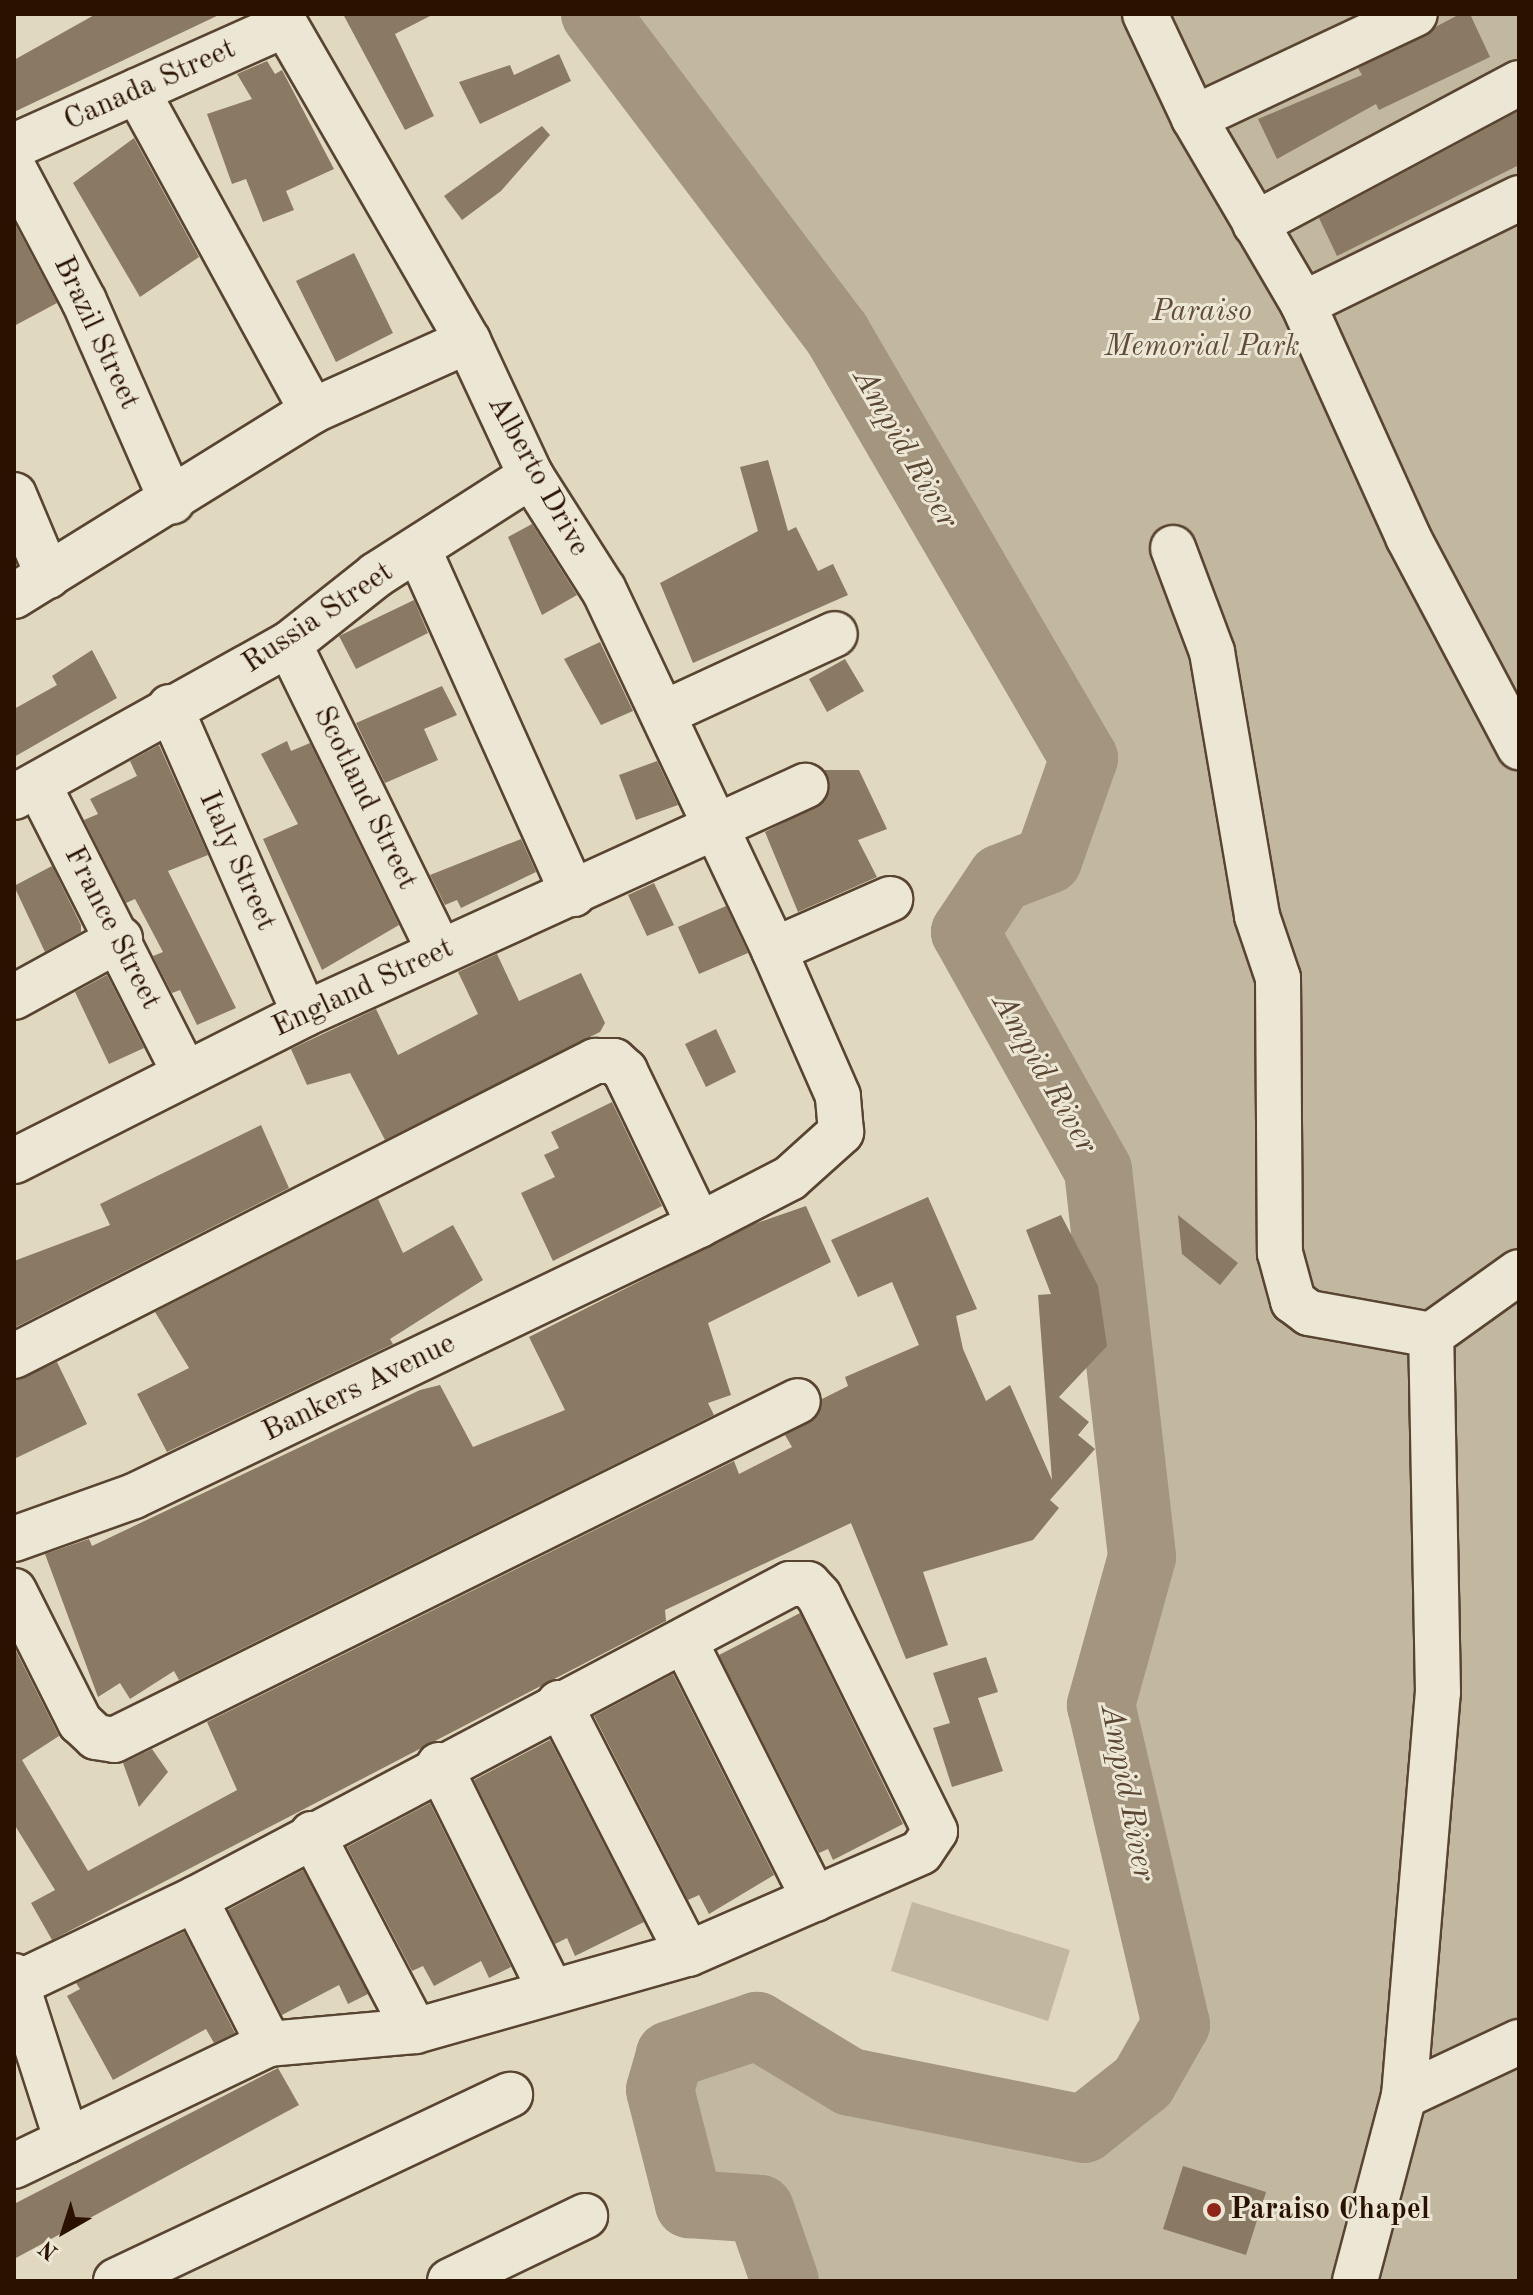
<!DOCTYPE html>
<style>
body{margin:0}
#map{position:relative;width:1533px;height:2295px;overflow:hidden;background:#e1d9bf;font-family:"Old Standard TT",serif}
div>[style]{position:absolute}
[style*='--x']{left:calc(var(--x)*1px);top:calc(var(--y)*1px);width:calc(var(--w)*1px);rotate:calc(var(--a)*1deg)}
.green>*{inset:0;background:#c2b79f}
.river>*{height:68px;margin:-34px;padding:0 34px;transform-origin:34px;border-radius:34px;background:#a3957e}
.building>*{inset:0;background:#8a7963}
.roads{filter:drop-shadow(2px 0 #584430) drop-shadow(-2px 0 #584430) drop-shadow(0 2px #584430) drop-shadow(0 -2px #584430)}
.minor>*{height:44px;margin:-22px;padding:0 22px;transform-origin:22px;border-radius:22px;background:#ece6d5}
.dots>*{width:22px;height:22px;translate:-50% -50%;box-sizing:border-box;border:4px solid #ece6d5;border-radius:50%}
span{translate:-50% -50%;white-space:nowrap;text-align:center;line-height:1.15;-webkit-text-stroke:6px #ece6d5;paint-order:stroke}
.street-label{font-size:30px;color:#2b1200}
.park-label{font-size:30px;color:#604c38;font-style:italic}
.poi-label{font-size:30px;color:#2b1200;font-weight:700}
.left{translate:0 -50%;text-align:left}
.water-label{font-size:32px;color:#5b4632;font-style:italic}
.frame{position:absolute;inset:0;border:16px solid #2b1200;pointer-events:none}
.north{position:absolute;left:24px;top:2191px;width:80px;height:80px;-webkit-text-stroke:6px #ece6d5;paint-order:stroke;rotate:219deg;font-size:22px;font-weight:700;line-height:32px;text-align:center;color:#2b1200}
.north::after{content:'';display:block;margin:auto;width:28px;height:36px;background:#2b1200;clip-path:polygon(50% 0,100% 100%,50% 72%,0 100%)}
</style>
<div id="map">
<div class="green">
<div style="clip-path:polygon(595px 14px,1519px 14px,1519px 2281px,785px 2281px,759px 2209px,689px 2204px,660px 2090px,670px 2055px,757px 2026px,850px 2082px,1084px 2129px,1143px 2082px,1176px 2024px,1101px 1705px,1142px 1557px,1098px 1170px,965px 932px,1001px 878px,1048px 860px,1084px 758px,837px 334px)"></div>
<div style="clip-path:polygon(912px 1902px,1070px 1950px,1048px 2021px,891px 1971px)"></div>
</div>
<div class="river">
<div style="--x:595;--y:14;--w:401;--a:52.9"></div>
<div style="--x:837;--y:334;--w:491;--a:59.8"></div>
<div style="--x:1084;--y:758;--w:108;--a:109.4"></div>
<div style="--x:1048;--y:860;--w:50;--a:159"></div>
<div style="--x:1001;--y:878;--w:65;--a:123.7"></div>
<div style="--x:965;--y:932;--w:273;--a:60.8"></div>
<div style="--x:1098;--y:1170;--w:389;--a:83.5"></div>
<div style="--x:1142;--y:1557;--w:154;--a:105.5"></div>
<div style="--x:1101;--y:1705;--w:328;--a:76.8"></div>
<div style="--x:1176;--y:2024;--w:67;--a:119.6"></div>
<div style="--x:1143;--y:2082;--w:75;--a:141.5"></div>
<div style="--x:1084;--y:2129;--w:239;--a:-168.6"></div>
<div style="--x:850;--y:2082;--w:109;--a:-148.9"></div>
<div style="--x:757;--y:2026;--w:92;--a:161.6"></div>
<div style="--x:670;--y:2055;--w:36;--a:106"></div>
<div style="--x:660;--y:2090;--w:118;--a:75.7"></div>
<div style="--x:689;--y:2204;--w:71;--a:4"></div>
<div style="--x:760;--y:2209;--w:76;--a:70.9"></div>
</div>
<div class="building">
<div style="clip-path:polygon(96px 14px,221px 14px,14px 112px,14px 60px)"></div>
<div style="clip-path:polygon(343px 14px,434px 14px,395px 34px,434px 116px,405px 130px)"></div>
<div style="clip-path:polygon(1460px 14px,1470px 14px,1490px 57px,1379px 110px,1376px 104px,1277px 159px,1258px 119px,1362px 75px,1358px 68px)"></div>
<div style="clip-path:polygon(559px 54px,571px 81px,480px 124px,459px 82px,510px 65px,514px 75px)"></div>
<div style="clip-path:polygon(267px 61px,275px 74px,282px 70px,334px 169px,286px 191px,294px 210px,263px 222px,246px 179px,232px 184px,207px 114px,252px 99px,237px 74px)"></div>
<div style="clip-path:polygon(1519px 111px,1519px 165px,1337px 256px,1319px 218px)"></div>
<div style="clip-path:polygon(542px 126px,550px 135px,501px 191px,462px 220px,444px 196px)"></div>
<div style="clip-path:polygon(134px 138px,199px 257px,140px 297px,73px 183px)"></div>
<div style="clip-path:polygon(14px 222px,57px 303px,14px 326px)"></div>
<div style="clip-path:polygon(354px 253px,393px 333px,336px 362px,296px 281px)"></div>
<div style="clip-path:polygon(768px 460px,788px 531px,796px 527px,818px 571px,833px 564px,848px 595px,693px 663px,660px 583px,758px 531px,740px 467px)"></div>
<div style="clip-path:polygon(532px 524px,577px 595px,542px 615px,508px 537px)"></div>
<div style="clip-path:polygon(414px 600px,428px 633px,356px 669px,339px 636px)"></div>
<div style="clip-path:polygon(600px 642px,633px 711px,601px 725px,564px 659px)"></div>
<div style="clip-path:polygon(92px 650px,117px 698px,14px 757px,14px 709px,57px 685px,52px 676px)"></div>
<div style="clip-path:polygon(845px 659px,864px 691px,827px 712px,809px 679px)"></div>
<div style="clip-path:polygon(442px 686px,457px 715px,424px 729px,438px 760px,385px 783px,356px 723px)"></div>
<div style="clip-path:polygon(287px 741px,291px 751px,310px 743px,399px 925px,322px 970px,263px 839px,298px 824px,261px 754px)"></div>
<div style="clip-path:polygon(159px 745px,208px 855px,168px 871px,236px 1008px,197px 1025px,180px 990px,172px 993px,153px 956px,163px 952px,135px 899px,126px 903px,84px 820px,98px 814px,90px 799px,137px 776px,130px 761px)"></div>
<div style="clip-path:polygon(657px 761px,678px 805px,636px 820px,619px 775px)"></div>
<div style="clip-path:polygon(824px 770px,859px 770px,887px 829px,858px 840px,877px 877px,798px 912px,765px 832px,825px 801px)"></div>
<div style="clip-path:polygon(521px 839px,536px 872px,461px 908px,457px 900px,445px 905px,430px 875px)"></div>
<div style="clip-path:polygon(52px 866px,81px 925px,81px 932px,45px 952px,14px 886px)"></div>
<div style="clip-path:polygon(654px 883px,674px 925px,647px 936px,628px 895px)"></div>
<div style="clip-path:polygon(726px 906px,748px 953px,699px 974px,678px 927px)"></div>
<div style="clip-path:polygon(497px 954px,519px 1001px,581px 973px,605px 1023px,600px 1032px,385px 1140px,350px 1073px,307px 1085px,291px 1049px,376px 1009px,398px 1055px,478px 1014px,458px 972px)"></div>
<div style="clip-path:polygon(107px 975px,144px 1048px,109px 1064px,75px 992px)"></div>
<div style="clip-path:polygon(716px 1029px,736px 1072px,706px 1087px,685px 1044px)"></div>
<div style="clip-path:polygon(612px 1102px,662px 1206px,553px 1261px,521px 1193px,555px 1177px,544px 1155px,559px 1148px,551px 1132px)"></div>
<div style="clip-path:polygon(261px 1125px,289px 1188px,14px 1328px,14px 1261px,110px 1225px,100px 1204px)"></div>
<div style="clip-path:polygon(928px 1197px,977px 1309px,956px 1316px,963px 1349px,986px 1401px,1010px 1385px,1052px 1480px,1038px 1295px,1051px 1294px,1026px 1230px,1061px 1215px,1098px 1286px,1107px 1346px,1059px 1397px,1089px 1422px,1078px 1435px,1095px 1449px,1050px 1500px,1059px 1508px,1033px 1540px,923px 1572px,948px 1645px,906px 1659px,851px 1523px,665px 1610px,666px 1621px,52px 1940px,31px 1903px,55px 1890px,14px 1824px,14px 1647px,59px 1736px,22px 1760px,88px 1871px,237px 1790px,207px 1722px,734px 1461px,739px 1474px,792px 1447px,785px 1435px,818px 1415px,822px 1399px,848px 1386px,845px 1377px,919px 1345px,892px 1282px,858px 1297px,831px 1240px)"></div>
<div style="clip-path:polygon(378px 1199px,403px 1253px,453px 1225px,483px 1280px,390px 1339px,393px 1344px,167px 1452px,137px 1394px,189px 1368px,155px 1312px)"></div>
<div style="clip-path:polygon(806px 1206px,831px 1262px,708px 1323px,731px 1395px,708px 1403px,714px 1415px,179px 1680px,174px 1671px,130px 1699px,120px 1683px,98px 1697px,45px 1554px,89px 1539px,92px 1546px,420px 1390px,440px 1385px,473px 1447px,565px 1410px,529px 1337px,754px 1224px)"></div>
<div style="clip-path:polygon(1178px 1215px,1238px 1263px,1220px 1285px,1182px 1254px)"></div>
<div style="clip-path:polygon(57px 1362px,87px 1424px,14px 1459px,14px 1381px)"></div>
<div style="clip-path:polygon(800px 1613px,903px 1824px,833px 1860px,828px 1849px,819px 1853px,719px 1655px)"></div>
<div style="clip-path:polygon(986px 1657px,998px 1692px,978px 1698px,1003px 1771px,952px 1787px,933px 1728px,950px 1723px,933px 1673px)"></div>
<div style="clip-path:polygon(673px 1674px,774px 1875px,709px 1914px,699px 1895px,688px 1900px,594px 1716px)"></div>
<div style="clip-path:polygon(550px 1740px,644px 1922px,575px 1956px,567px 1938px,555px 1944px,474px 1780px)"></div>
<div style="clip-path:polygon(152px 1749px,168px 1772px,139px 1807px,123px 1763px)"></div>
<div style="clip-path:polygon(430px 1803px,511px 1967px,489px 1978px,481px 1961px,434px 1986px,423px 1966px,412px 1971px,347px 1847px)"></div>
<div style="clip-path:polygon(303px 1870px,368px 1994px,348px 2004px,339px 1985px,282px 2015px,228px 1910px)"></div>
<div style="clip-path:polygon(184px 1932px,235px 2033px,214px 2043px,206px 2029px,113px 2080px,67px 1996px,80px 1989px,76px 1983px)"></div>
<div style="clip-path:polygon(278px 2068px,299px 2105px,14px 2259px,14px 2204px)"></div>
<div style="clip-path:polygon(1183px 2166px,1266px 2192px,1246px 2255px,1163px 2229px)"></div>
</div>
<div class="roads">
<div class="minor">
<div style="--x:1145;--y:14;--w:115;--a:64.8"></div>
<div style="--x:1194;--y:118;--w:216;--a:59.6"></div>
<div style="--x:1303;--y:304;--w:256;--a:65.7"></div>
<div style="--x:1408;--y:537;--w:238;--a:62.1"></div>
<div style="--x:137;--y:91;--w:365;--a:61.3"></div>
<div style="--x:1194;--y:118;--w:244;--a:-25.2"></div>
<div style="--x:14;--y:146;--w:297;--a:-24.1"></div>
<div style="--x:14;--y:169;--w:149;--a:62.1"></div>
<div style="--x:84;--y:301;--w:219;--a:66.3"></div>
<div style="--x:1255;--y:224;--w:299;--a:-28.1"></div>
<div style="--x:1303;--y:304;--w:241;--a:-26.1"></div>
<div style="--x:14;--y:495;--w:88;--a:67.2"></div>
<div style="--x:1173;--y:548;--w:111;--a:69.4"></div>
<div style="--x:1212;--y:652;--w:268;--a:80.3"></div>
<div style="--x:1257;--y:916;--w:65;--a:71.3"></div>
<div style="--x:1278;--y:978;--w:275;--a:89.6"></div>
<div style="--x:1280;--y:1253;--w:50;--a:74.8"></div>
<div style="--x:1293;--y:1301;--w:20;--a:37"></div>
<div style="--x:1309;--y:1313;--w:124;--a:10.2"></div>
<div style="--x:1431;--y:1335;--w:108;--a:-35.6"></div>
<div style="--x:420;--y:553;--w:374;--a:65.8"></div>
<div style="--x:14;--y:596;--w:351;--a:-31.8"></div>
<div style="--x:312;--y:411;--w:171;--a:-24.2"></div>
<div style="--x:289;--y:644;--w:343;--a:63.9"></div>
<div style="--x:170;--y:707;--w:335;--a:66.3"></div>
<div style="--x:664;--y:713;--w:188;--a:-24.8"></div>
<div style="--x:38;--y:784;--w:323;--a:63.1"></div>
<div style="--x:14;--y:797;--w:315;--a:-29.1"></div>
<div style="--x:289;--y:644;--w:111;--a:-38.4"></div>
<div style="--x:376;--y:575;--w:184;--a:-32.6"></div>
<div style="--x:774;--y:950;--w:127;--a:-23.7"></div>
<div style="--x:14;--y:997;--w:121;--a:-28.7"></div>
<div style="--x:14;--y:1161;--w:326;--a:-26.8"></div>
<div style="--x:305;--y:1014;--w:550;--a:-24.51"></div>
<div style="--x:14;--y:1356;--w:652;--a:-26.92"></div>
<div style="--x:595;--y:1061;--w:19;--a:0"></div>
<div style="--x:614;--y:1061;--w:15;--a:42"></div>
<div style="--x:625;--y:1071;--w:171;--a:64.3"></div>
<div style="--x:14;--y:1539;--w:127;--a:-19.7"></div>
<div style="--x:134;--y:1496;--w:627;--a:-25.62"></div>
<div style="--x:699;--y:1225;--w:102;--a:-27.3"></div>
<div style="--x:790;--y:1178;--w:69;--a:-42"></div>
<div style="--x:841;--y:1132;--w:36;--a:-95"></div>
<div style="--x:838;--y:1096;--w:159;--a:-113.7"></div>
<div style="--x:774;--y:950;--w:399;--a:-115.3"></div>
<div style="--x:603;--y:589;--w:134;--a:-122.5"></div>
<div style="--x:531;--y:476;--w:149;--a:-115"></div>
<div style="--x:468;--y:341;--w:378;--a:-120"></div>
<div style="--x:14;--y:1591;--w:147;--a:63.3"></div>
<div style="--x:80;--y:1722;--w:22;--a:43"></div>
<div style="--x:96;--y:1737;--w:18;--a:9"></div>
<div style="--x:114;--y:1740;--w:763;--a:-26.36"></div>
<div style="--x:685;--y:1642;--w:288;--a:63.3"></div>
<div style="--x:559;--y:1703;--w:282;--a:62.8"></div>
<div style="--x:439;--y:1765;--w:253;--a:63.7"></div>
<div style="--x:312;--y:1834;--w:222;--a:62.4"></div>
<div style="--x:195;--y:1899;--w:163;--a:63"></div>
<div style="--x:14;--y:1976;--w:173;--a:72.2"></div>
<div style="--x:1404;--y:2096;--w:127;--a:-25.2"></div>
<div style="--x:14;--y:2166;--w:283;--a:-25.6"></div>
<div style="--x:269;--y:2044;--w:147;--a:-5.1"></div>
<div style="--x:415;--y:2031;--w:284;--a:-15.8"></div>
<div style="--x:688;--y:1954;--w:254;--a:-23.6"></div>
<div style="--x:921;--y:1852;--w:25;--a:-56"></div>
<div style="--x:935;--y:1831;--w:262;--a:-116.3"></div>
<div style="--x:819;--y:1596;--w:16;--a:-133"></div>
<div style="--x:808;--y:1584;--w:18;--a:180"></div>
<div style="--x:790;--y:1584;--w:673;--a:152.1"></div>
<div style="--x:195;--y:1899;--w:197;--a:154.5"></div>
<div style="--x:116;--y:2281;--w:436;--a:-25.3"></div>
<div style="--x:450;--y:2281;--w:150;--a:-25.7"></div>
<div style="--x:1355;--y:2281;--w:191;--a:-75.2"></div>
<div style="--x:1404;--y:2096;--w:405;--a:-85.2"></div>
<div style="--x:1438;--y:1692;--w:357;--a:-91.1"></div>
</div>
</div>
<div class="dots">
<div style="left:1214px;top:2210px;background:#8f2418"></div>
</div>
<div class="street-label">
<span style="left:150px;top:85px;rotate:-24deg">Canada Street</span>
<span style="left:96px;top:333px;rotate:65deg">Brazil Street</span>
<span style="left:538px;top:476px;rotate:61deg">Alberto Drive</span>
<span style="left:318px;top:618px;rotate:-34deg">Russia Street</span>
<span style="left:365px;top:798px;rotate:64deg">Scotland Street</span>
<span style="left:237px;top:861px;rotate:66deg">Italy Street</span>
<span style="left:112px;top:928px;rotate:63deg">France Street</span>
<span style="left:363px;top:988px;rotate:-25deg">England Street</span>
<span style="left:359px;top:1388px;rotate:-26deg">Bankers Avenue</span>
</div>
<div class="park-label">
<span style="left:1202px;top:329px">Paraiso<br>Memorial Park</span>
</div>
<div class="poi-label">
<span class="left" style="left:1230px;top:2210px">Paraiso Chapel</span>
</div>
<div class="water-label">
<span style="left:904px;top:449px;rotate:60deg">Ampid River</span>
<span style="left:1043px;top:1074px;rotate:60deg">Ampid River</span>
<span style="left:1126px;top:1793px;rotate:79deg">Ampid River</span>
</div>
<div class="frame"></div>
<div class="north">N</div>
</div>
